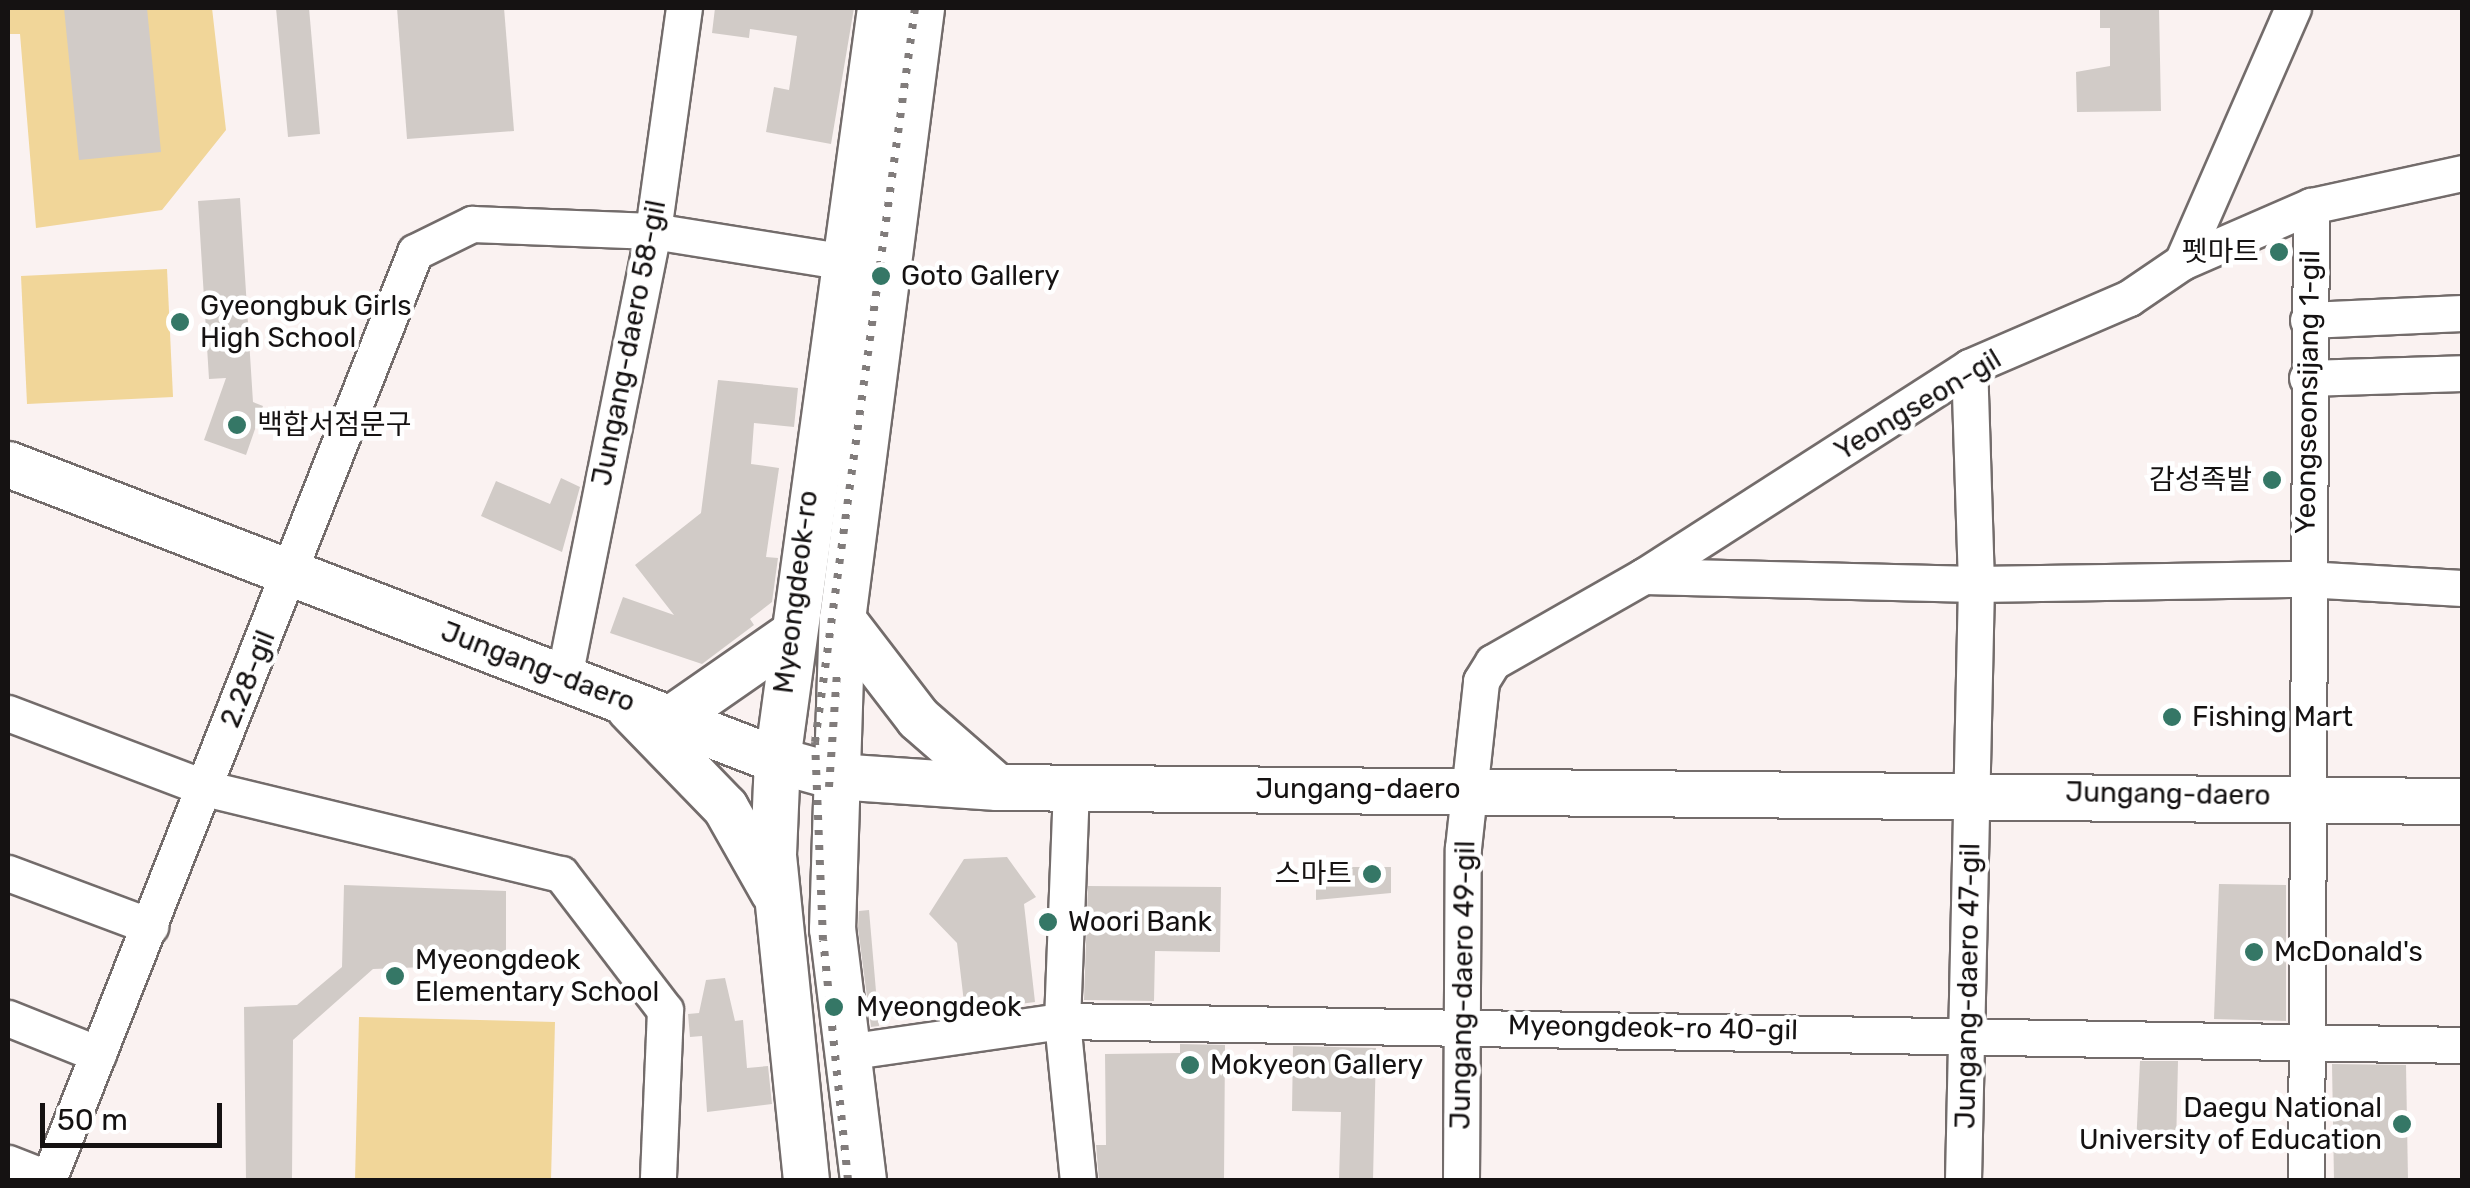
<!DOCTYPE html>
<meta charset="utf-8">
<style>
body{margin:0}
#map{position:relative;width:2470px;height:1188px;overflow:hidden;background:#faf2f1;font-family:Rubik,"Noto Sans KR",sans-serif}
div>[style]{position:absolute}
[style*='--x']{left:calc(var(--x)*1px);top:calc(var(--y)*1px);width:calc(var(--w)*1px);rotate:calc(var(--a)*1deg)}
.green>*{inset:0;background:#f1d699}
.building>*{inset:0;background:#d1cbc7}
.roads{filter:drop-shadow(2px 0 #736c6b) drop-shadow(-2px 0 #736c6b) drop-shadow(0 2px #736c6b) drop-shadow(0 -2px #736c6b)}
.minor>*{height:35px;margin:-17.5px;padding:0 17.5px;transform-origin:17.5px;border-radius:17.5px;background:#fff}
.major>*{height:45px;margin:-22.5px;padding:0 22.5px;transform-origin:22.5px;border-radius:22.5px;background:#fff}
.rail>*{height:8px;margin-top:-4px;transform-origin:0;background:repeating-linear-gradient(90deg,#817c7b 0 5px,transparent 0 15px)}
.dots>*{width:28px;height:28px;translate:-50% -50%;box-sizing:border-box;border:5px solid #fff;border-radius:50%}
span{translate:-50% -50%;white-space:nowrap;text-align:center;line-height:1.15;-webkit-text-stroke:9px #fff;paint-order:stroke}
.poi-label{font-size:28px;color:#151212}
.right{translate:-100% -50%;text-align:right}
.left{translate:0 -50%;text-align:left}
.street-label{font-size:28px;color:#151212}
.frame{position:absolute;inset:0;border:10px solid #151212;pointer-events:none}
.scale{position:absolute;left:40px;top:1103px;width:182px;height:45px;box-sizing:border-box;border:5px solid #151212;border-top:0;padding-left:12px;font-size:30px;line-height:35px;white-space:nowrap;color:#151212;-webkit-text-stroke:8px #fff;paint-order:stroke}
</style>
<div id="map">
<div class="green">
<div style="clip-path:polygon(8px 8px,212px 8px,226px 130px,162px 210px,36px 228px,20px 34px,8px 34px)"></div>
<div style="clip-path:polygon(167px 269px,173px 397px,27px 404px,21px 276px)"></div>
<div style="clip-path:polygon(359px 1017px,555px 1022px,551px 1180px,355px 1180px)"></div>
</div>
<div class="building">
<div style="clip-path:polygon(64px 8px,147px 8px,161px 152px,79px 160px)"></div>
<div style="clip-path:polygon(276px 8px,309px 8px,320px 134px,288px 137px)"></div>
<div style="clip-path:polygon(397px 8px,504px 8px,514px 131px,407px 139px)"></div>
<div style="clip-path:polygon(715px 8px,854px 8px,831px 144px,766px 132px,774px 87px,789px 90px,797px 36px,750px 29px,749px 38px,712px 33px)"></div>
<div style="clip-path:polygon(2100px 8px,2159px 8px,2161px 111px,2077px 112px,2076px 72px,2110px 66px,2110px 28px,2100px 28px)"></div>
<div style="clip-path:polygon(240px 198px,253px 402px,263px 406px,246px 455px,204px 440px,226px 378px,209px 379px,198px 201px)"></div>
<div style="clip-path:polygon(718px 380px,798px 388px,794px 427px,754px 423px,751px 464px,779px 468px,766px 557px,778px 558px,772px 602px,750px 619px,754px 625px,702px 664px,610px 633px,623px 597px,674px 615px,635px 565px,701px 513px)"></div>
<div style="clip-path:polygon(561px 478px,580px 487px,562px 552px,481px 516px,496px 481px,550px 504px)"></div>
<div style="clip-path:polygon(1007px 857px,1036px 897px,1024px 904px,1035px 1002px,965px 1011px,957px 943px,929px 914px,964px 859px)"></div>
<div style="clip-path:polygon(1316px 867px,1391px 867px,1391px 893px,1316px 900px)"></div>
<div style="clip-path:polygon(2219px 884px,2286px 885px,2286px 1021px,2214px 1019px)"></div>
<div style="clip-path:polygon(344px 885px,506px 891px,506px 964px,373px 969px,293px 1040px,292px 1180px,246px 1180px,244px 1007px,297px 1005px,342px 967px)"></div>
<div style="clip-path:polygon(1088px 886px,1221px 887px,1220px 952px,1155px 951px,1154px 1001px,1084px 1000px)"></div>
<div style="clip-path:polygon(869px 910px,879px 1026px,871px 1027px,858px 928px,859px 911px)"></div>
<div style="clip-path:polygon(725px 978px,735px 1021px,743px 1020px,747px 1068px,768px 1066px,772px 1104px,707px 1112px,702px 1036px,690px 1037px,688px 1014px,699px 1013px,706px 980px)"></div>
<div style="clip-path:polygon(1180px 1044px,1225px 1045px,1224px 1180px,1099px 1180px,1096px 1145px,1106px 1145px,1105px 1054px,1180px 1053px)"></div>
<div style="clip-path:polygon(1293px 1046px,1376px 1048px,1373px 1180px,1339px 1180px,1341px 1112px,1292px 1111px)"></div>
<div style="clip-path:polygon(2140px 1061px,2178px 1061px,2176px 1147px,2136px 1146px)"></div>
<div style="clip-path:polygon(2332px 1064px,2406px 1065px,2408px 1180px,2334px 1180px)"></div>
</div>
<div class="roads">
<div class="minor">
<div style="--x:2182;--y:262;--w:141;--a:-23.5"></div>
<div style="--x:2311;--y:206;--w:155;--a:-12.3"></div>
<div style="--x:2308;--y:320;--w:154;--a:-2.6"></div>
<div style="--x:2307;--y:378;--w:155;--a:-1.8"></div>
<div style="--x:1644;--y:576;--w:332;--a:1.4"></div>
<div style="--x:1976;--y:584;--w:329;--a:-0.9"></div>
<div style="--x:2305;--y:579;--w:157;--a:3.3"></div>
<div style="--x:564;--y:677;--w:455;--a:-78.7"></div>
<div style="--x:653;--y:231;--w:225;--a:-82.1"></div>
<div style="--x:8;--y:713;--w:211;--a:20.8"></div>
<div style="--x:205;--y:788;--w:366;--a:13.6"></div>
<div style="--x:561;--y:874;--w:171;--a:52.6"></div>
<div style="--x:665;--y:1010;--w:170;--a:92.4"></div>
<div style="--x:1071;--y:787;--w:234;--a:92.2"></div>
<div style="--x:1062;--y:1021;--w:160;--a:84.3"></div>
<div style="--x:8;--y:873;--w:152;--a:20.5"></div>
<div style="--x:8;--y:1018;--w:97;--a:21.8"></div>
<div style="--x:846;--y:1052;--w:218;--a:-8.2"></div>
<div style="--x:1062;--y:1021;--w:1400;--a:0.98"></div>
<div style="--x:8;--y:1163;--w:44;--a:21.3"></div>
<div style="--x:48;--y:1180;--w:998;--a:-68.42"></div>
<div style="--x:415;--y:252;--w:64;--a:-26.2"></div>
<div style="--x:472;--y:224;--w:181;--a:2.2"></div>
<div style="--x:653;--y:231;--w:221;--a:9.1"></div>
<div style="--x:1461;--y:1180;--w:332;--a:-89.7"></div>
<div style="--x:1463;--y:848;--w:168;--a:-83.8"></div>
<div style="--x:1481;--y:681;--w:22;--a:-58"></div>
<div style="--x:1493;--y:662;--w:174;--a:-29.7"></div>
<div style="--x:1644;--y:576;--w:386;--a:-32.7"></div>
<div style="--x:1969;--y:367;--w:174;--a:-23.3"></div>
<div style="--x:2129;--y:298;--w:64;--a:-34.2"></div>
<div style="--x:2182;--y:262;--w:277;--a:-66.4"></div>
<div style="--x:1963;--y:1180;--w:596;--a:-88.75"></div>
<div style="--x:1976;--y:584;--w:217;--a:-91.8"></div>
<div style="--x:2306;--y:1180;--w:974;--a:-89.71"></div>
</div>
<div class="major">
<div style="--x:8;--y:464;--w:824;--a:21.05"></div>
<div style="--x:777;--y:760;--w:60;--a:15.4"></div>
<div style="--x:835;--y:776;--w:162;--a:3.9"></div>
<div style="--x:997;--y:787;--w:1465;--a:0.55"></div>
<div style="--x:842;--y:619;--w:125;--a:52.5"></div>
<div style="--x:918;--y:718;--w:105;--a:41.1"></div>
<div style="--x:629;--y:708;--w:138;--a:45.9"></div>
<div style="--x:725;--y:807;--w:98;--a:60.5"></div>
<div style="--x:671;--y:718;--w:144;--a:-34.8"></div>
<div style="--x:806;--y:1180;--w:328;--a:-95.8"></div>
<div style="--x:773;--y:854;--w:94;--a:-87.6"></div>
<div style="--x:777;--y:760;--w:759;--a:-82.2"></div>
<div style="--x:863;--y:1180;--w:253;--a:-97"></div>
<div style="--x:832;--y:929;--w:310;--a:-88.2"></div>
<div style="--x:842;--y:619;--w:616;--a:-82.63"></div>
</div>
</div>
<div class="rail">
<div style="--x:829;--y:787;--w:115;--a:-86"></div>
<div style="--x:848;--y:1180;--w:241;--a:-95.9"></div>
<div style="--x:823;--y:940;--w:198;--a:-92.3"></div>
<div style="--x:815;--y:742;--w:741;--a:-82.24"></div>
</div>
<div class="dots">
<div style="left:2279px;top:252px;background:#357766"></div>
<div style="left:881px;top:276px;background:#357766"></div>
<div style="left:180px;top:322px;background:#357766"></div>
<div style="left:237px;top:425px;background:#357766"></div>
<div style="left:2272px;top:480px;background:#357766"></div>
<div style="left:2172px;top:717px;background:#357766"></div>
<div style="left:1372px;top:874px;background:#357766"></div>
<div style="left:1048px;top:922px;background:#357766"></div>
<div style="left:2254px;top:952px;background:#357766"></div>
<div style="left:395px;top:976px;background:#357766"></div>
<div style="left:834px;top:1007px;background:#357766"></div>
<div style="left:1190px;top:1065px;background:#357766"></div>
<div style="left:2402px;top:1124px;background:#357766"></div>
</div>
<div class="poi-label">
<span class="right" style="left:2259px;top:252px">펫마트</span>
<span class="left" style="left:901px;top:276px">Goto Gallery</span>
<span class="left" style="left:200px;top:322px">Gyeongbuk Girls<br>High School</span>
<span class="left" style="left:257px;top:425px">백합서점문구</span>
<span class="right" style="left:2252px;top:480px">감성족발</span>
<span class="left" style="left:2192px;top:717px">Fishing Mart</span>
<span class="right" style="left:1352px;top:874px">스마트</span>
<span class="left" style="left:1068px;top:922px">Woori Bank</span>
<span class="left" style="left:2274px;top:952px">McDonald's</span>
<span class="left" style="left:415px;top:976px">Myeongdeok<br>Elementary School</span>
<span class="left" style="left:856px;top:1007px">Myeongdeok</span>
<span class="left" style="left:1210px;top:1065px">Mokyeon Gallery</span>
<span class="right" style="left:2382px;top:1124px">Daegu National<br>University of Education</span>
</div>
<div class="street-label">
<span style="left:629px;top:343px;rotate:-79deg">Jungang-daero 58-gil</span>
<span style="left:2308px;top:392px;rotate:-89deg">Yeongseonsijang 1-gil</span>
<span style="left:1918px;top:405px;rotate:-31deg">Yeongseon-gil</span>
<span style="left:796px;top:592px;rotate:-83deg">Myeongdeok-ro</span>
<span style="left:538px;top:667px;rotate:21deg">Jungang-daero</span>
<span style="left:248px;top:679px;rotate:-68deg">2.28-gil</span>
<span style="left:1358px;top:789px">Jungang-daero</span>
<span style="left:2168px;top:794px;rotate:1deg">Jungang-daero</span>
<span style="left:1463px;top:985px;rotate:-89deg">Jungang-daero 49-gil</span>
<span style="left:1968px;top:986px;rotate:-89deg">Jungang-daero 47-gil</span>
<span style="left:1653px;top:1028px;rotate:1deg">Myeongdeok-ro 40-gil</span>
</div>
<div class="frame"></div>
<div class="scale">50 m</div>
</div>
